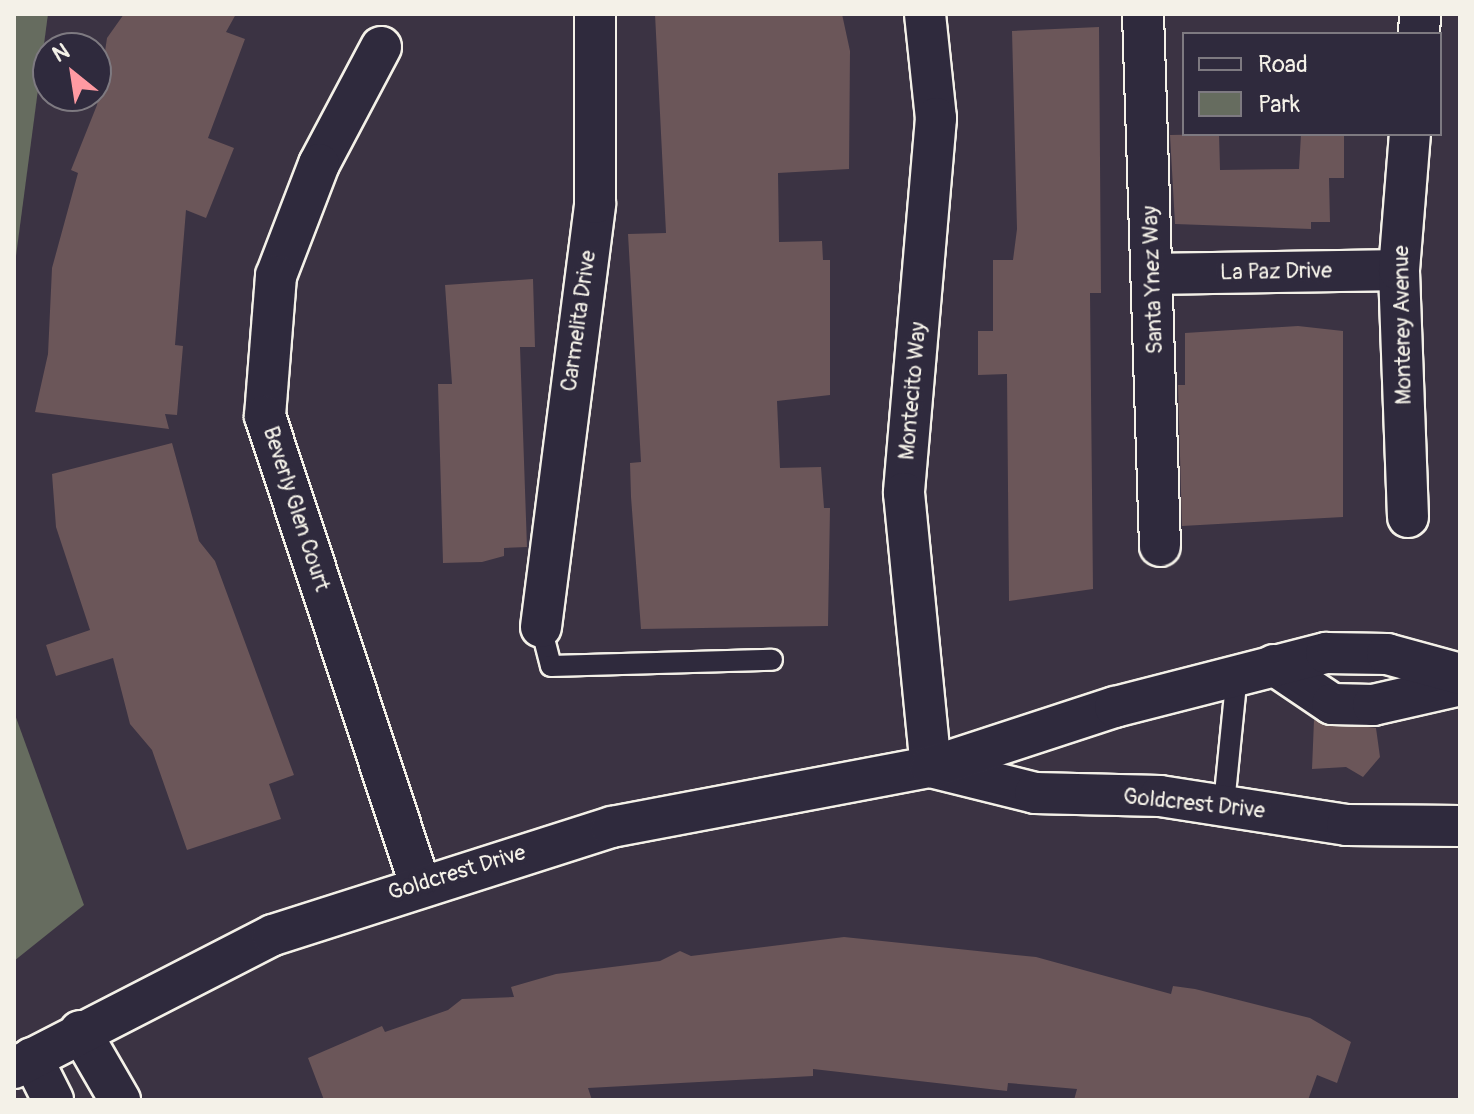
<!DOCTYPE html>
<style>
body{margin:0}
#map{position:relative;width:1474px;height:1114px;overflow:hidden;background:#3b3343;font-family:Pangolin,sans-serif}
div>[style]{position:absolute}
[style*='--x']{left:calc(var(--x)*1px);top:calc(var(--y)*1px);width:calc(var(--w)*1px);rotate:calc(var(--a)*1deg)}
.green>*{inset:0;background:#666c5f}
.building>*{inset:0;background:#6b5659}
.roads{filter:drop-shadow(2px 0 #f4f1e8) drop-shadow(-2px 0 #f4f1e8) drop-shadow(0 2px #f4f1e8) drop-shadow(0 -2px #f4f1e8)}
.lane>*{height:20px;margin:-10px;padding:0 10px;transform-origin:10px;border-radius:10px;background:#2f2a3d}
.street>*{height:40px;margin:-20px;padding:0 20px;transform-origin:20px;border-radius:20px;background:#2f2a3d}
span{translate:-50% -50%;white-space:nowrap;text-align:center;line-height:1.15;-webkit-text-stroke:8px #2f2a3d;paint-order:stroke}
.street-label{font-size:22px;color:#f4f1e8}
.frame{position:absolute;inset:0;border:16px solid #f4f1e8;pointer-events:none}
.legend{position:absolute;left:1182px;top:32px;width:260px;height:104px;box-sizing:border-box;background:#2f2a3d;border:2px solid #7e7a81;margin:0;padding:10px 14px;list-style:none;font-size:24px;color:#f4f1e8}
.legend li{display:flex;align-items:center;gap:16px;height:40px}
.legend b{width:40px;border:2px solid #7e7a81}
.north{position:absolute;left:32px;top:32px;width:80px;height:80px;box-sizing:border-box;background:#2f2a3d;border:2px solid #7e7a81;border-radius:50%;rotate:330deg;font-size:22px;font-weight:700;line-height:32px;text-align:center;color:#f4f1e8}
.north::after{content:'';display:block;margin:auto;width:28px;height:36px;background:#ff9aa2;clip-path:polygon(50% 0,100% 100%,50% 72%,0 100%)}
</style>
<div id="map">
<div class="green">
<div style="clip-path:polygon(14px 14px,48px 14px,14px 271px)"></div>
<div style="clip-path:polygon(14px 712px,84px 905px,14px 961px)"></div>
</div>
<div class="building">
<div style="clip-path:polygon(124px 14px,236px 14px,226px 32px,245px 39px,208px 138px,234px 148px,206px 218px,186px 210px,175px 345px,183px 346px,177px 415px,165px 414px,169px 429px,35px 412px,48px 354px,52px 268px,78px 173px,71px 170px,97px 105px,107px 38px)"></div>
<div style="clip-path:polygon(655px 14px,842px 14px,850px 51px,849px 169px,778px 173px,779px 242px,822px 241px,823px 260px,830px 260px,830px 395px,777px 401px,780px 468px,821px 467px,824px 508px,830px 508px,828px 626px,641px 629px,631px 497px,630px 463px,641px 462px,628px 234px,666px 233px)"></div>
<div style="clip-path:polygon(1099px 27px,1101px 293px,1090px 293px,1093px 589px,1009px 601px,1007px 374px,978px 375px,978px 331px,993px 331px,993px 260px,1013px 260px,1017px 229px,1012px 31px)"></div>
<div style="clip-path:polygon(1219px 134px,1220px 170px,1299px 169px,1301px 134px,1344px 134px,1344px 178px,1329px 178px,1330px 222px,1311px 222px,1311px 229px,1175px 224px,1170px 135px)"></div>
<div style="clip-path:polygon(533px 279px,535px 347px,520px 347px,527px 547px,504px 548px,504px 556px,482px 562px,443px 563px,438px 384px,452px 384px,445px 285px)"></div>
<div style="clip-path:polygon(1298px 326px,1343px 331px,1343px 517px,1182px 526px,1178px 385px,1185px 385px,1185px 333px)"></div>
<div style="clip-path:polygon(172px 443px,199px 541px,215px 561px,294px 775px,269px 784px,281px 819px,187px 850px,152px 750px,130px 724px,113px 658px,56px 676px,46px 645px,90px 630px,56px 527px,52px 474px)"></div>
<div style="clip-path:polygon(1314px 720px,1376px 728px,1380px 757px,1363px 777px,1346px 767px,1312px 769px)"></div>
<div style="clip-path:polygon(844px 937px,1036px 957px,1171px 994px,1173px 986px,1195px 989px,1310px 1018px,1351px 1042px,1337px 1083px,1317px 1075px,1308px 1100px,1074px 1100px,1077px 1089px,1008px 1083px,1007px 1091px,813px 1069px,813px 1076px,588px 1088px,592px 1100px,324px 1100px,308px 1058px,382px 1026px,385px 1032px,448px 1010px,462px 999px,514px 997px,511px 987px,556px 974px,660px 961px,680px 951px,691px 956px)"></div>
</div>
<div class="roads">
<div class="lane">
<div style="--x:541;--y:627;--w:40;--a:75.6"></div>
<div style="--x:551;--y:666;--w:221;--a:-1.6"></div>
<div style="--x:1224;--y:804;--w:131;--a:-84.3"></div>
</div>
<div class="street">
<div style="--x:925;--y:14;--w:105;--a:84"></div>
<div style="--x:936;--y:118;--w:376;--a:94.9"></div>
<div style="--x:904;--y:493;--w:275;--a:84.4"></div>
<div style="--x:1143;--y:14;--w:532;--a:88.17"></div>
<div style="--x:1419;--y:34;--w:20;--a:-87"></div>
<div style="--x:381;--y:47;--w:132;--a:117.9"></div>
<div style="--x:319;--y:164;--w:120;--a:111"></div>
<div style="--x:276;--y:276;--w:140;--a:94.5"></div>
<div style="--x:265;--y:416;--w:492;--a:71.7"></div>
<div style="--x:1153;--y:274;--w:246;--a:-0.9"></div>
<div style="--x:1408;--y:517;--w:247;--a:-92.1"></div>
<div style="--x:1399;--y:270;--w:136;--a:-85.4"></div>
<div style="--x:541;--y:627;--w:427;--a:-82.7"></div>
<div style="--x:595;--y:203;--w:189;--a:-90"></div>
<div style="--x:1274;--y:665;--w:70;--a:33.9"></div>
<div style="--x:1332;--y:704;--w:41;--a:1.4"></div>
<div style="--x:1373;--y:705;--w:89;--a:-12.9"></div>
<div style="--x:931;--y:767;--w:107;--a:14"></div>
<div style="--x:1035;--y:793;--w:125;--a:1.4"></div>
<div style="--x:1160;--y:796;--w:189;--a:8.8"></div>
<div style="--x:1347;--y:825;--w:113;--a:0.5"></div>
<div style="--x:80;--y:1031;--w:80;--a:59.9"></div>
<div style="--x:32;--y:1058;--w:47;--a:63.4"></div>
<div style="--x:14;--y:1068;--w:291;--a:-27.2"></div>
<div style="--x:273;--y:935;--w:356;--a:-17.7"></div>
<div style="--x:612;--y:827;--w:325;--a:-10.7"></div>
<div style="--x:931;--y:767;--w:194;--a:-18.1"></div>
<div style="--x:1115;--y:707;--w:218;--a:-14.4"></div>
<div style="--x:1326;--y:653;--w:61;--a:0.9"></div>
<div style="--x:1387;--y:654;--w:76;--a:15.3"></div>
</div>
</div>
<div class="street-label">
<span style="left:1276px;top:272px;rotate:-1deg">La Paz Drive</span>
<span style="left:1153px;top:280px;rotate:-92deg">Santa Ynez Way</span>
<span style="left:579px;top:321px;rotate:-82deg">Carmelita Drive</span>
<span style="left:1403px;top:325px;rotate:-91deg">Monterey Avenue</span>
<span style="left:913px;top:391px;rotate:-85deg">Montecito Way</span>
<span style="left:296px;top:509px;rotate:72deg">Beverly Glen Court</span>
<span style="left:1194px;top:804px;rotate:6deg">Goldcrest Drive</span>
<span style="left:457px;top:873px;rotate:-17deg">Goldcrest Drive</span>
</div>
<div class="frame"></div>
<ul class="legend">
<li><b style="height:10px;background:#2f2a3d"></b>Road</li>
<li><b style="height:22px;background:#666c5f"></b>Park</li>
</ul>
<div class="north">N</div>
</div>
